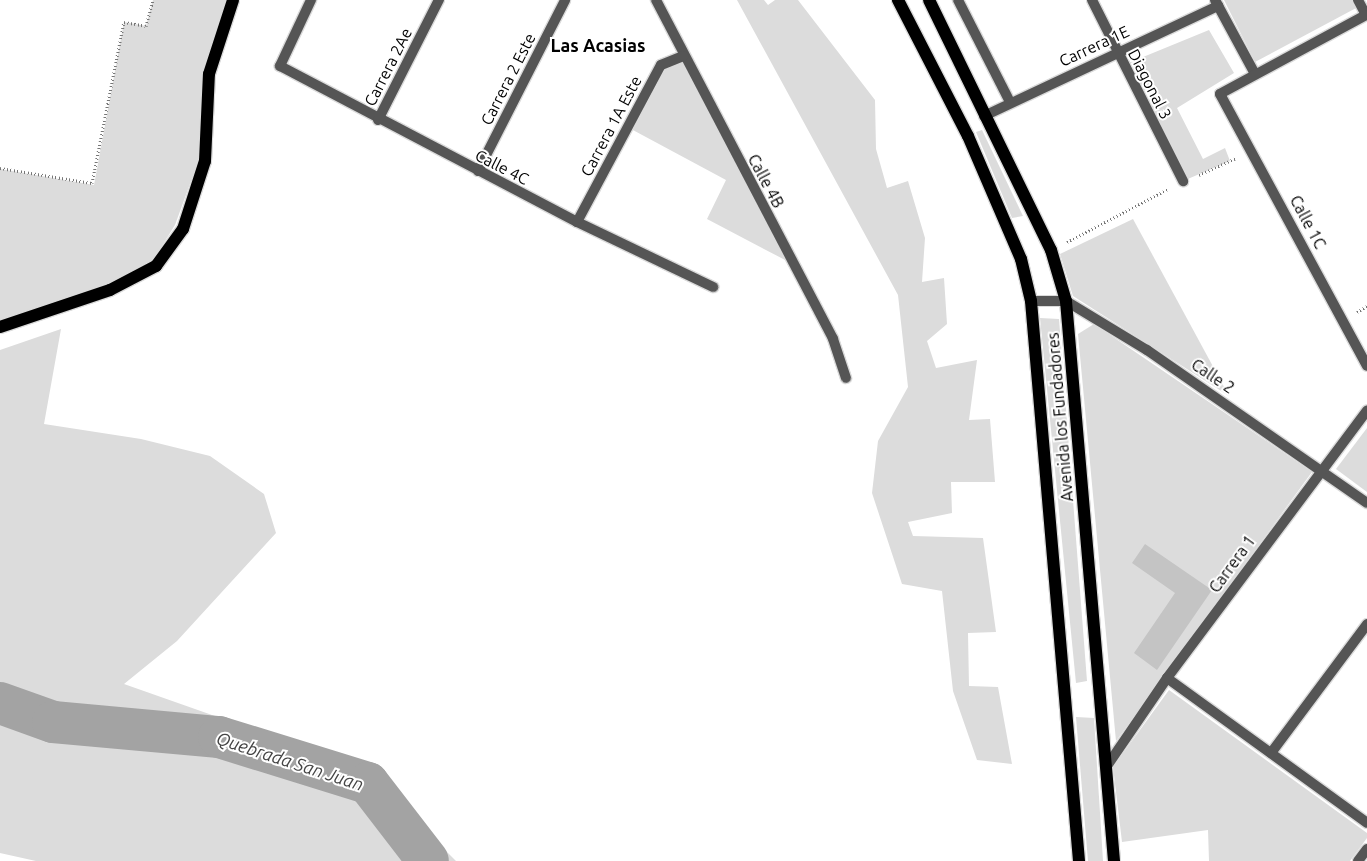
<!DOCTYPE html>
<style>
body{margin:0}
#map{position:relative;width:1367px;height:861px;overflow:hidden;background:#fff;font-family:Ubuntu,sans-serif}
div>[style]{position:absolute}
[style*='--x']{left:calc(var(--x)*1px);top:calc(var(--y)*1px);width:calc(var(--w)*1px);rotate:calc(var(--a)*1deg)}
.green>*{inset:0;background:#dcdcdc}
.river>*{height:42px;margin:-21px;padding:0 21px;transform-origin:21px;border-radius:21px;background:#a3a3a3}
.building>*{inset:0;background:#c4c4c4}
.path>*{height:3px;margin-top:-1.5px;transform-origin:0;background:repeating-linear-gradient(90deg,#777 0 1px,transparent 0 3.5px)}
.roads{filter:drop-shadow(1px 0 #dbdbdb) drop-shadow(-1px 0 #dbdbdb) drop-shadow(0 1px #dbdbdb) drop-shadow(0 -1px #dbdbdb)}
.minor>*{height:10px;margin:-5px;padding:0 5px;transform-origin:5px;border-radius:5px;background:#555}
.primary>*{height:12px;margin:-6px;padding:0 6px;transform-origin:6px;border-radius:6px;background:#000}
span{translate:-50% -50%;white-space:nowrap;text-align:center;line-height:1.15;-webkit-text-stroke:4px #fff;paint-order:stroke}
.street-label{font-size:16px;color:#000}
.neighbourhood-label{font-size:18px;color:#000;font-weight:700}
.water-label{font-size:18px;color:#444;font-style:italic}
</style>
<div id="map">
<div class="green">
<div style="clip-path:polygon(153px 0,227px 0,199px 159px,175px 225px,152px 262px,108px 284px,0 321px,0 169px,94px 185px,124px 22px,146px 26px)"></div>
<div style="clip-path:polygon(737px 0,764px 0,768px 5px,775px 0,798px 0,875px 100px,876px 149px,887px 188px,908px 181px,925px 238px,922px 282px,944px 278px,947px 324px,927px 341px,936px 368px,977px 360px,969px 420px,990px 419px,995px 482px,951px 482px,952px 513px,908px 522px,913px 536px,983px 538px,996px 632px,968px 633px,969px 686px,998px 687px,1012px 764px,977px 760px,953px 691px,942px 591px,902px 584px,872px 493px,878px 441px,908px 387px,898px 295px)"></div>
<div style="clip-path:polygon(1224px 0,1355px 0,1358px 7px,1255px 62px)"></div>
<div style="clip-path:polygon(1209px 30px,1234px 73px,1177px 108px,1203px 159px,1225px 148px,1230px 161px,1183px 181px,1126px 64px)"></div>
<div style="clip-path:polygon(682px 61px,787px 261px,707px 219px,726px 180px,631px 129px,663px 69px)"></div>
<div style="clip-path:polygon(982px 130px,1023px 216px,1012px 218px,976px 132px)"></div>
<div style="clip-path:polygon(1133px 219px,1229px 396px,1073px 296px,1060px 254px)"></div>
<div style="clip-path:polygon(1040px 318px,1059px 319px,1087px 681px,1076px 683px)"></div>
<div style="clip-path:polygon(1094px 324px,1312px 472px,1116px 741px,1078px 334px)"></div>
<div style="clip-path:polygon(61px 329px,44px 424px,141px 439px,210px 456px,264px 494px,276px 533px,177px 641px,124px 684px,363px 768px,456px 861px,36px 861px,0 853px,0 350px)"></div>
<div style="clip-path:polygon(1367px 428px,1367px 492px,1336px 469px)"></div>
<div style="clip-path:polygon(1169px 690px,1367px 833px,1367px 838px,1350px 861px,1209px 861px,1208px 830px,1122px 842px,1113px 767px)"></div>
<div style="clip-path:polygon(1076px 717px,1094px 718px,1103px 861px,1088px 861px)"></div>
</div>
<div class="river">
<div style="--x:0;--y:703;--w:56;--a:19.7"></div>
<div style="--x:53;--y:722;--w:167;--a:5.2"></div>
<div style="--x:219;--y:737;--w:156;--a:17.2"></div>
<div style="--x:368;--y:783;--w:98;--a:52.4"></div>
</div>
<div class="building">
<div style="clip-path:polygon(1145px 544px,1212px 590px,1157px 670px,1134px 653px,1175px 593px,1132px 563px)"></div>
</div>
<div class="path">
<div style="--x:0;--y:168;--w:93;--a:9.3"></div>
<div style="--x:92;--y:183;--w:164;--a:-78.8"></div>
<div style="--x:124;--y:22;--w:22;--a:10"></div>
<div style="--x:146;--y:26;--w:27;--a:-75"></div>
<div style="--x:1199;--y:175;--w:41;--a:-24.7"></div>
<div style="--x:1067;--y:242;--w:114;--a:-27.7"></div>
<div style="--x:1357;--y:312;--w:12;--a:-31"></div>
</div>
<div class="roads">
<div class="minor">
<div style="--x:311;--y:0;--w:73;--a:115.2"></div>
<div style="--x:280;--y:66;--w:335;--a:27.7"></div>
<div style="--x:577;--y:222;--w:151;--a:25.5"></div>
<div style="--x:656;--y:0;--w:382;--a:62.4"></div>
<div style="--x:833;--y:339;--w:41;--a:71.6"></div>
<div style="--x:958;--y:0;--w:114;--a:63"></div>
<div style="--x:1092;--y:0;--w:203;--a:63.3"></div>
<div style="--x:1215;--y:0;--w:84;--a:61.6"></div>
<div style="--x:1358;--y:0;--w:17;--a:62"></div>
<div style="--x:1366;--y:15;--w:166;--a:151.6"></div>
<div style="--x:1220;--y:94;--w:309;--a:61.6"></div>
<div style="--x:984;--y:116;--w:259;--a:-25.2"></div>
<div style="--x:378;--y:120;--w:135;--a:-63.1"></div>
<div style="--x:478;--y:171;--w:192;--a:-63"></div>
<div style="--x:577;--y:222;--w:178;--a:-61.9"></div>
<div style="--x:661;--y:65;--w:24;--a:-22"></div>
<div style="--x:1031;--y:301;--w:35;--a:0"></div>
<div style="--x:1066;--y:301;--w:95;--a:31.2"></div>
<div style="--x:1147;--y:350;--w:268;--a:34.8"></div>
<div style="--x:1167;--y:678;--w:247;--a:35.9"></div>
<div style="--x:1271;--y:753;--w:161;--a:-53.3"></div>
<div style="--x:1107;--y:766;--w:107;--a:-55.7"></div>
<div style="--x:1167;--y:678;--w:334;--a:-53.2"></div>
<div style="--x:1358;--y:861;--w:15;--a:-53"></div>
</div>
<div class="primary">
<div style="--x:898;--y:0;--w:153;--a:62.8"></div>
<div style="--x:968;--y:136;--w:134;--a:66.7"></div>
<div style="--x:1021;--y:259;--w:43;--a:76.6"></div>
<div style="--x:1031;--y:301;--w:562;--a:85.1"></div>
<div style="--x:929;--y:0;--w:278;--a:64"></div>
<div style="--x:1051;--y:250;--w:53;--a:73.6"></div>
<div style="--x:1066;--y:301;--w:562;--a:85.1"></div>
<div style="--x:0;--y:327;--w:116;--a:-18.6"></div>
<div style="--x:110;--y:290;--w:52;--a:-27.6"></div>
<div style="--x:156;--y:266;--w:46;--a:-53.9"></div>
<div style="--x:183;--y:229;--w:71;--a:-72.1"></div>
<div style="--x:205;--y:161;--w:87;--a:-87.4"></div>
<div style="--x:209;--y:74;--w:78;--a:-72"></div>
</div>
</div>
<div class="street-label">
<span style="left:1094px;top:46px;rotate:-25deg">Carrera 1E</span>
<span style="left:388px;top:67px;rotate:-63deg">Carrera 2Ae</span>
<span style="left:508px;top:79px;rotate:-63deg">Carrera 2 Este</span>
<span style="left:1150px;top:84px;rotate:63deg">Diagonal 3</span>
<span style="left:611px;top:126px;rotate:-62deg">Carrera 1A Este</span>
<span style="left:502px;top:167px;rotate:27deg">Calle 4C</span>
<span style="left:766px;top:181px;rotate:62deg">Calle 4B</span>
<span style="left:1308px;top:222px;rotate:62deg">Calle 1C</span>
<span style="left:1213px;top:376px;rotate:34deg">Calle 2</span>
<span style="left:1060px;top:417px;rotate:-95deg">Avenida los Fundadores</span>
<span style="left:1232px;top:564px;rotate:-54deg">Carrera 1</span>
</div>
<div class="neighbourhood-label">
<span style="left:598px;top:45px">Las Acasias</span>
</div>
<div class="water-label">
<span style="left:290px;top:761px;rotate:18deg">Quebrada San Juan</span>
</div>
</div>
